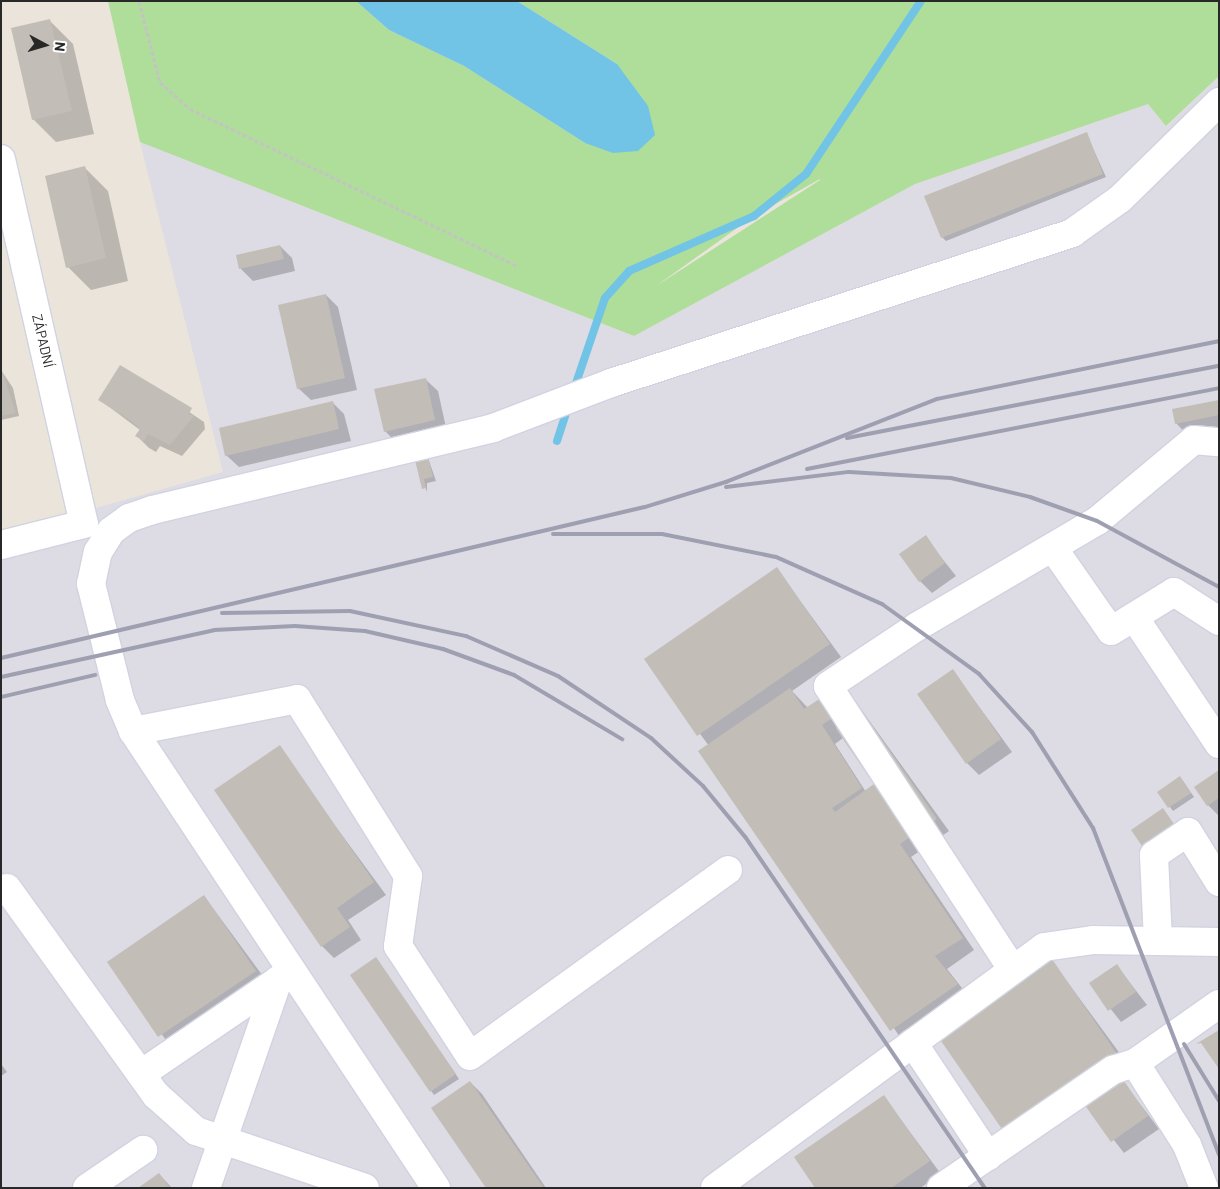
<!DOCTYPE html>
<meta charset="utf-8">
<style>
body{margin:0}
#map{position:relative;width:1220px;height:1189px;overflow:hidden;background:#eae4db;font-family:Barlow,sans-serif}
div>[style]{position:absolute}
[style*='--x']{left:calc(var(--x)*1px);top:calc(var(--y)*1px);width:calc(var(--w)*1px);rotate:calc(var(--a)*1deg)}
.industrial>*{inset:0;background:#dddbe3}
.green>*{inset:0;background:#aede9a}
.water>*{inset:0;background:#72c4e7}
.shadow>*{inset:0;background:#0003}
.stream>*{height:8px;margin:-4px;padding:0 4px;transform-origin:4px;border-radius:4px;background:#72c4e7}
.building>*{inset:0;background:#c2beb7}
.path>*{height:3px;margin-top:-1.5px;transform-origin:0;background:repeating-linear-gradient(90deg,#c3c3c3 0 4px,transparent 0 6.5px)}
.roads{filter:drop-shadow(1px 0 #d0d3e1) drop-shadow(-1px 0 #d0d3e1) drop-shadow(0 1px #d0d3e1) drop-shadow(0 -1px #d0d3e1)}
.minor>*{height:28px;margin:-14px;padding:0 14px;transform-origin:14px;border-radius:14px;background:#fff}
.rail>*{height:4px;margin:-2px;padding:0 2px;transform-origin:2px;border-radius:2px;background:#9ea0b2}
span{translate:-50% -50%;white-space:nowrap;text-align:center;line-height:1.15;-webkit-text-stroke:4px #fff;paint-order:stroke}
.street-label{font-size:14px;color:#282828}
.frame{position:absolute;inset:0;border:2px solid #282828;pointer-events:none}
.north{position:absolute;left:20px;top:20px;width:50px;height:50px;-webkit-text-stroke:4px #fff;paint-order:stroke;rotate:96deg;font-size:14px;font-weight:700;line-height:20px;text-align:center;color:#282828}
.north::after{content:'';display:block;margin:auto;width:18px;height:22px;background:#282828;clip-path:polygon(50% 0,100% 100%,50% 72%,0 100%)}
</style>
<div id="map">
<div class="industrial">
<div style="clip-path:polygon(1219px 76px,1219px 1188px,1px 1188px,1px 535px,223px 472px,140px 142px,634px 336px,915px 184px,1148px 104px,1167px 126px)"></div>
</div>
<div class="green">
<div style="clip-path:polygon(evenodd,108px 1px,356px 1px,389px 30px,464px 66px,585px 143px,617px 64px,517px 1px,1219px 1px,1219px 76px,1166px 126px,1148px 104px,915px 184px,634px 336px,140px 142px,108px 1px,820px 179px,820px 180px,656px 286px,754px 216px,820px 179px)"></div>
</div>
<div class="water">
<div style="clip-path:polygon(356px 1px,517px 1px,617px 64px,648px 106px,655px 135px,638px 151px,613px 153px,585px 143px,464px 66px,389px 30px)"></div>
</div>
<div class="shadow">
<div style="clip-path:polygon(50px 21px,73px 44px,94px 134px,56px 142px,33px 119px)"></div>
<div style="clip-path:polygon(1086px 133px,1106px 177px,946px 241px,942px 237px)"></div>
<div style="clip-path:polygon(85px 168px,108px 191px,128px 281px,91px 290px,68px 267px)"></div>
<div style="clip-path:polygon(280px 246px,292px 258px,295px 271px,253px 281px,241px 269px,237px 256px)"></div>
<div style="clip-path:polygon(326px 295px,338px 307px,357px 390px,311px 400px,298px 388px)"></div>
<div style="clip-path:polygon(121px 366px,204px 422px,205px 429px,182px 456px,160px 446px,156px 452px,149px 448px,137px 436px,140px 430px,100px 400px)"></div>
<div style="clip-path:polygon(1px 370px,13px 388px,19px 416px,1px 420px)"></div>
<div style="clip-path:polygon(425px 379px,438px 391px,447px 432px,397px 443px,385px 431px)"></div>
<div style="clip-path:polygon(1219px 401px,1219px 430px,1188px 436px,1176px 423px)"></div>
<div style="clip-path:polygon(332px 402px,344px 414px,351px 441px,239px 467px,226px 455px)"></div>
<div style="clip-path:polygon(428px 458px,436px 481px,427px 483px,427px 492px,417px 461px)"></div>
<div style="clip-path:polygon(925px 537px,956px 576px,932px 593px,920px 581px)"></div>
<div style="clip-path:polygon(evenodd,777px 569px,841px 657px,792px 691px,808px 708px,842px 683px,949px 831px,911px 857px,974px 950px,947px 969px,969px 997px,903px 1042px,709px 746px,645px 659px,777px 569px,843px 738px,876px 785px,866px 792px,835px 744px,843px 738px)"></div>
<div style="clip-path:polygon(953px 671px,1012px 752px,979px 775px,967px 763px)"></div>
<div style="clip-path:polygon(278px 748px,386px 895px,348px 920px,361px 940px,334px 958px,322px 946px)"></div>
<div style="clip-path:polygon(1219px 772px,1219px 816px,1208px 805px)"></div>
<div style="clip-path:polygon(1183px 781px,1194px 797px,1173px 811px,1159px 792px)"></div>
<div style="clip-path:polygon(204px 896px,271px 987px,175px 1052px,108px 962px)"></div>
<div style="clip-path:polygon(1052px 961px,1132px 1070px,1121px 1079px,1159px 1129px,1124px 1153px,1085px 1103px)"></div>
<div style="clip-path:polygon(379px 962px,459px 1079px,434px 1095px,351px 976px)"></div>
<div style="clip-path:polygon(1117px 966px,1147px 1005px,1121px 1022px,1091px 984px)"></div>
<div style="clip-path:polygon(1px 1064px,7px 1072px,1px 1076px)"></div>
<div style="clip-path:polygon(470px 1082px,482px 1094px,546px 1188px,488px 1188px)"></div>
<div style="clip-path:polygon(884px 1097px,941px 1174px,920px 1188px,817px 1188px)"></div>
<div style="clip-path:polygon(159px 1174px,172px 1188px,140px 1188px)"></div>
</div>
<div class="stream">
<div style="--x:574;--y:389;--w:96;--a:-71.2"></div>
<div style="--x:605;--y:298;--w:36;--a:-48"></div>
<div style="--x:629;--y:271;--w:137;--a:-23.7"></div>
<div style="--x:754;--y:216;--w:67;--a:-38.9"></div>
<div style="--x:806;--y:174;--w:208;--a:-56.4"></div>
<div style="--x:557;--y:441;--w:36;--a:-72"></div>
</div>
<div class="building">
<div style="clip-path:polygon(50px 19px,72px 111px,32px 120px,11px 28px)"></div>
<div style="clip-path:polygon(1087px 132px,1103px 174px,941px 238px,924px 196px)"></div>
<div style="clip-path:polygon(85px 166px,106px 258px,66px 268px,45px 176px)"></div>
<div style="clip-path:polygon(280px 245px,284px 259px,239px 269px,236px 255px)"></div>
<div style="clip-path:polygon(326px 294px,345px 378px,297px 389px,278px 305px)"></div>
<div style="clip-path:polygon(120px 365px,192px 408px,189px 414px,194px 416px,170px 445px,148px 434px,144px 441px,135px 436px,140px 429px,133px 422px,98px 400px)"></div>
<div style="clip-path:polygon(1px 368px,16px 413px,1px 416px)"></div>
<div style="clip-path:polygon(426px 378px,435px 420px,384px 432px,374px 389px)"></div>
<div style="clip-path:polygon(1219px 400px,1219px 415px,1175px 424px,1172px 409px)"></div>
<div style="clip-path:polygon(333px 401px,339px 429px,225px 456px,219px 428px)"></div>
<div style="clip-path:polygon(428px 457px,433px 477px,424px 479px,426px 488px,422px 489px,415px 460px)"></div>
<div style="clip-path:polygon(926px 535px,945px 563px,919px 582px,899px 554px)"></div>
<div style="clip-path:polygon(777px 567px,830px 644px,697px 736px,644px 659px)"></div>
<div style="clip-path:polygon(953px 669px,1001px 739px,966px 764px,917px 694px)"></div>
<div style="clip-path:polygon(841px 680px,937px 819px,900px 844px,963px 938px,935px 956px,958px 984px,890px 1031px,698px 751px,790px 688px,804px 709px,824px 696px,837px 715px,822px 725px,862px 788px,832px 808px,835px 812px,874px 784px,836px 729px)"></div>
<div style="clip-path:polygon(280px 745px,374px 882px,337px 908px,350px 927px,321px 947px,214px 790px)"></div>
<div style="clip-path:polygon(1219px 770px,1219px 798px,1207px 806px,1194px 787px)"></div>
<div style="clip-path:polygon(1180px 776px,1191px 793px,1168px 808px,1157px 792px)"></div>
<div style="clip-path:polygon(1163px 808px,1176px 827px,1144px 849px,1131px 830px)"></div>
<div style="clip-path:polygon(204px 895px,256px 971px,158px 1037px,107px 962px)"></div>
<div style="clip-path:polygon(376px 957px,456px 1074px,430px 1092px,350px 975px)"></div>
<div style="clip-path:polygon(1052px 959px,1117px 1054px,1004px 1132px,939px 1038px)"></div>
<div style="clip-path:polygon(1117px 964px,1136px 992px,1108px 1011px,1089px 983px)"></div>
<div style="clip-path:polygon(1219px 1030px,1219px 1069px,1201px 1043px,1196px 1044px)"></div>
<div style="clip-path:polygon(1122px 1078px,1148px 1116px,1111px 1142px,1084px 1104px)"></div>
<div style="clip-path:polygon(470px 1081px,544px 1188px,486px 1188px,431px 1108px)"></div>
<div style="clip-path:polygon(884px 1095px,930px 1161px,891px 1188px,815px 1188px,794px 1157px)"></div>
<div style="clip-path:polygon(159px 1173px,170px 1188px,138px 1188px)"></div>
</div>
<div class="path">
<div style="--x:139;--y:1;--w:84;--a:75.5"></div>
<div style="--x:160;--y:82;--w:40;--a:42"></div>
<div style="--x:190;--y:109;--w:364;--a:25.6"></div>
</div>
<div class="roads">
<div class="minor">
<div style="--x:1;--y:159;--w:374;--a:77.2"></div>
<div style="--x:84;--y:524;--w:86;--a:165.8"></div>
<div style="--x:1053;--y:548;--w:101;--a:55.1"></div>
<div style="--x:1111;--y:631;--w:74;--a:-31.8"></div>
<div style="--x:1174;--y:592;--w:54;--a:32.8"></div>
<div style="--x:1134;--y:617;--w:153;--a:56.2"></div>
<div style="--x:133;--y:731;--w:167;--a:-11"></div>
<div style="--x:297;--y:699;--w:209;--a:57.9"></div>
<div style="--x:408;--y:876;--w:71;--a:98.1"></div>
<div style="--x:398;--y:946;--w:131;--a:56.8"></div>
<div style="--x:470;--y:1056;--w:318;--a:-35.8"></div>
<div style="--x:7;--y:888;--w:255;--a:54.3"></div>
<div style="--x:156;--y:1095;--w:54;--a:42"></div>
<div style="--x:196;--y:1131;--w:178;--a:18.6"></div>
<div style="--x:1158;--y:941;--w:86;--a:-92.7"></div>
<div style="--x:1154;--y:855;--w:41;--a:-34.1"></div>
<div style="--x:1188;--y:832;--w:59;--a:58.2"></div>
<div style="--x:1011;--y:967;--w:335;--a:-123.1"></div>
<div style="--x:828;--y:686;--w:108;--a:-33.7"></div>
<div style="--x:918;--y:626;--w:208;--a:-30.4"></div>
<div style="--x:1097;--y:521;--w:126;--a:-39.9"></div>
<div style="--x:1194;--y:440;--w:25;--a:5"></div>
<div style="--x:913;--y:1043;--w:136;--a:56.4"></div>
<div style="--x:141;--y:1074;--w:172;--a:-34.3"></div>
<div style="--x:87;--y:1188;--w:68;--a:-34.2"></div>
<div style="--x:206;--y:1188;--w:220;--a:-70.9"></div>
<div style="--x:436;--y:1188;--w:548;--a:-123.55"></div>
<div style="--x:133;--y:731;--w:34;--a:-113"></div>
<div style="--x:120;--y:700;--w:120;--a:-104"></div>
<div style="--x:91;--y:584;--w:33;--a:-78"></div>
<div style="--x:98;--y:552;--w:25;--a:-58"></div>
<div style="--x:111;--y:531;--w:22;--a:-36"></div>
<div style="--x:129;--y:518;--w:24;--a:-19"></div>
<div style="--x:152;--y:510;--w:351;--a:-13.5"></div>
<div style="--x:493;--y:428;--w:126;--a:-20.9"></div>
<div style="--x:611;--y:383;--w:485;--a:-18"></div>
<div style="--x:1072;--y:233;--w:59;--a:-35.3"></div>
<div style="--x:1120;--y:199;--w:139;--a:-44.4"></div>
<div style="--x:715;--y:1188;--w:408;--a:-36.2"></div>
<div style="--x:1044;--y:947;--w:49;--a:-8.1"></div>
<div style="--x:1093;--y:940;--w:126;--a:0.9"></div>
<div style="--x:941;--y:1188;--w:209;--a:-34.5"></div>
<div style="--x:1113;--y:1070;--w:23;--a:-18"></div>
<div style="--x:1204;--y:1188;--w:46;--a:-111.6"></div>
<div style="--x:1187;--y:1145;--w:97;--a:-122.4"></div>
<div style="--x:1135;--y:1063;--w:103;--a:-35.1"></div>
</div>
</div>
<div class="rail">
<div style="--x:847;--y:438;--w:379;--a:-11"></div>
<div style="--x:807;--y:469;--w:420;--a:-11.1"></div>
<div style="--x:726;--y:487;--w:124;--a:-7"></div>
<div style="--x:849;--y:472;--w:102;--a:3.4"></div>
<div style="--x:951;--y:478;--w:81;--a:13.5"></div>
<div style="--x:1030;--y:497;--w:71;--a:19.7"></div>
<div style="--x:1097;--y:521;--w:139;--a:28.4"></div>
<div style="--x:553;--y:534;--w:109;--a:0"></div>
<div style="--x:662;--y:534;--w:116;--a:11.4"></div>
<div style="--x:776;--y:557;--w:116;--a:23.9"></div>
<div style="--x:882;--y:604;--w:120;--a:35.8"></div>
<div style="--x:979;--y:674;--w:79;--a:47.6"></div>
<div style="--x:1032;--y:732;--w:114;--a:57.6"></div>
<div style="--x:1093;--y:828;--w:350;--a:68.9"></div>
<div style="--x:222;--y:613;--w:128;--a:-0.9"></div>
<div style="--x:350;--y:611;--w:119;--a:12.2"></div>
<div style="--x:466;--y:636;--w:100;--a:23.5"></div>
<div style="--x:558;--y:676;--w:112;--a:33.7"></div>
<div style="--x:651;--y:738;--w:71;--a:42.7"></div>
<div style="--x:703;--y:786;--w:67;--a:50.4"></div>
<div style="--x:746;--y:838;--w:424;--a:55.7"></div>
<div style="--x:1;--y:658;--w:661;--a:-13.2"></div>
<div style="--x:645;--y:507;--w:85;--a:-17.2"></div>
<div style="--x:726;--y:482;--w:227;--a:-21.5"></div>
<div style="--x:937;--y:399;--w:288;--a:-11.6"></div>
<div style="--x:1;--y:677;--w:218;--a:-12.4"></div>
<div style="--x:214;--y:630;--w:81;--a:-2.8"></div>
<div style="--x:295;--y:626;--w:70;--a:4.1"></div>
<div style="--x:365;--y:631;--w:80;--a:13"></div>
<div style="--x:443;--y:649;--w:76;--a:20.1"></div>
<div style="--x:514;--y:675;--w:126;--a:30.7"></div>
<div style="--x:1;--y:697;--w:97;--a:-13.2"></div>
<div style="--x:1184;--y:1044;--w:67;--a:58.4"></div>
</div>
<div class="street-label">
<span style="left:43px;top:341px;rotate:77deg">ZÁPADNÍ</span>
</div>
<div class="frame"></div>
<div class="north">N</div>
</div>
